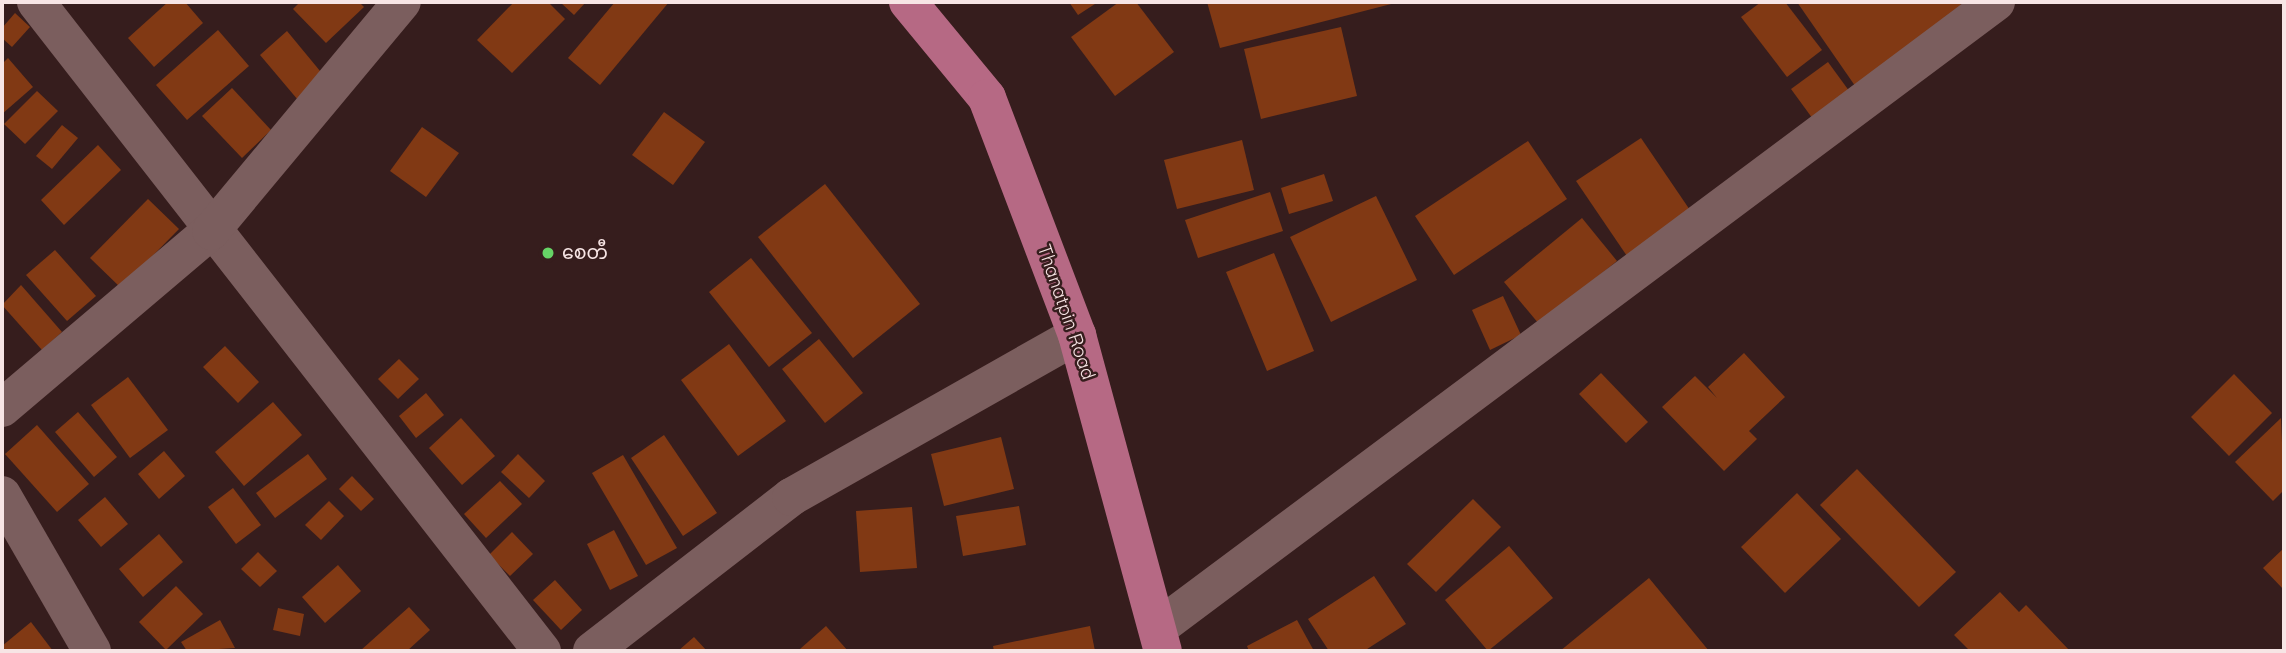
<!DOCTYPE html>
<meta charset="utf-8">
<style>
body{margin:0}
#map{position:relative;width:2286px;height:653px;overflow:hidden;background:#361d1d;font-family:Quicksand,"Noto Sans Myanmar",sans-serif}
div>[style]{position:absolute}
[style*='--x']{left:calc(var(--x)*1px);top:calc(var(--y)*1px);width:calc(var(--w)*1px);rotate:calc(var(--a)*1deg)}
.building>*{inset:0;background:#813914}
.minor>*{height:38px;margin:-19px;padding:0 19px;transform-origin:19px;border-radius:19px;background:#7b5e5e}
.major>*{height:38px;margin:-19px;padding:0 19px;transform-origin:19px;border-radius:19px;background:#b66984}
.dots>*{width:19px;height:19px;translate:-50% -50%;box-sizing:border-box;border:4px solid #361d1d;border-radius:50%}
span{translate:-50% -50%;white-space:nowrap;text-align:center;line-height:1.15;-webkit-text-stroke:5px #361d1d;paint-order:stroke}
.poi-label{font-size:19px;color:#f7e5e5}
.left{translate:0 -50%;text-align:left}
.street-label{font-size:19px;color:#f7e5e5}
.frame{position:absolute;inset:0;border:4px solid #f7e5e5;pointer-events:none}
</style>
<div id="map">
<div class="building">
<div style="clip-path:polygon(168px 2px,185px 2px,203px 23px,154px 67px,128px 38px)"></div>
<div style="clip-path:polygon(300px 2px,359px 2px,364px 7px,326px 43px,293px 9px)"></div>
<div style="clip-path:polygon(514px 2px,548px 2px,565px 19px,512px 73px,477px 40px)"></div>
<div style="clip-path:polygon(560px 2px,586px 2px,574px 15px)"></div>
<div style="clip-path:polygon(615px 2px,669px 2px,600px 85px,568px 58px)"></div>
<div style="clip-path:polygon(1069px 2px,1098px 2px,1078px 15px)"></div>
<div style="clip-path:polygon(1119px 2px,1136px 2px,1174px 52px,1115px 96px,1071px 37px)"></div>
<div style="clip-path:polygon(1207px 2px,1395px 2px,1395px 3px,1220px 48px)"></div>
<div style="clip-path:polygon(1761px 2px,1785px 2px,1822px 50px,1787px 77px,1741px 17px)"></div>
<div style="clip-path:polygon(1797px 2px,1959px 2px,1970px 17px,1860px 93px)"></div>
<div style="clip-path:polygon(15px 13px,30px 27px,12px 47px,2px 38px,2px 28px)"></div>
<div style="clip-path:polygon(1341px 27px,1357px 96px,1261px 119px,1244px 49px)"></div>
<div style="clip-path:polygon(218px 30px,249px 66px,187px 120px,156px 85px)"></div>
<div style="clip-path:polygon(287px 31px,325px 77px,298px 100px,260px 55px)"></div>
<div style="clip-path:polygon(8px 58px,33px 87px,2px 114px,2px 64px)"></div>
<div style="clip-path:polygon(1828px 62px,1855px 99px,1818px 126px,1791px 89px)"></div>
<div style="clip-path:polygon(232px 88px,271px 130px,242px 158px,202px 116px)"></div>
<div style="clip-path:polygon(37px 91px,58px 111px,25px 144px,4px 124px)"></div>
<div style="clip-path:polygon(664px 112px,705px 142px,673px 185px,632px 155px)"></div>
<div style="clip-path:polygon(62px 125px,78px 138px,52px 169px,36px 156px)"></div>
<div style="clip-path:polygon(422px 127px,459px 153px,426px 197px,390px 171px)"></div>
<div style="clip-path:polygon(1641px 138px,1694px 216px,1629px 259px,1576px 181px)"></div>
<div style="clip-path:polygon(1242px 140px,1254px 190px,1177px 209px,1164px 160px)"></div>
<div style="clip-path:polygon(1528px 141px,1567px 199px,1454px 275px,1415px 216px)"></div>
<div style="clip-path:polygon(98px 145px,121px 170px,64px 225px,41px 200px)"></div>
<div style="clip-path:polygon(1324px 174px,1333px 201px,1289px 214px,1281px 188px)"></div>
<div style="clip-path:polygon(825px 184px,920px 304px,853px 358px,758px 237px)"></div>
<div style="clip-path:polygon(1270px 192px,1283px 231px,1198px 258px,1185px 220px)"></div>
<div style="clip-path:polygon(1376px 196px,1417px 280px,1331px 322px,1290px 237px)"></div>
<div style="clip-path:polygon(148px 199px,179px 229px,121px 288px,90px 258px)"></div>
<div style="clip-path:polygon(1582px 218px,1617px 261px,1539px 324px,1504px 282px)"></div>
<div style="clip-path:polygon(55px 250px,96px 296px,67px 321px,26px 275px)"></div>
<div style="clip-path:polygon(1274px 253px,1314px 351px,1267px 371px,1226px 272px)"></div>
<div style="clip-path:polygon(751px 258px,812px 333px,769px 367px,709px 292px)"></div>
<div style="clip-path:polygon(21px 285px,62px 332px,42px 350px,2px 305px)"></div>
<div style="clip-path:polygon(1503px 296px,1521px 335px,1490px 350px,1472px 310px)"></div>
<div style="clip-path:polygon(819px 339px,863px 393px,825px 423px,782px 369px)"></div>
<div style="clip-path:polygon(729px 344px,786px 421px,738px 456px,681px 380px)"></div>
<div style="clip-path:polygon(225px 346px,259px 382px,238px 403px,203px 367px)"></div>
<div style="clip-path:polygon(1744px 353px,1785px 397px,1749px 431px,1757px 439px,1724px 471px,1662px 407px,1695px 376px,1717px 398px,1708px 387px)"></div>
<div style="clip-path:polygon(399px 359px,419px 379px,398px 399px,378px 379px)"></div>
<div style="clip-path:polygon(1601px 373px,1648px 422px,1626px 443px,1579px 394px)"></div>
<div style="clip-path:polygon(2234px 374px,2272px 413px,2229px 456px,2191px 417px)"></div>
<div style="clip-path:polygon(128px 377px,168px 430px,130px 458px,91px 405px)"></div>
<div style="clip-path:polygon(426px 393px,444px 415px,416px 438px,399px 416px)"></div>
<div style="clip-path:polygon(273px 402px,302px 435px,244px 486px,215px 452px)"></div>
<div style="clip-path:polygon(78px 412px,117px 457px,94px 477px,55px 432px)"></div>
<div style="clip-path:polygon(461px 418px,495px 456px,462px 485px,429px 448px)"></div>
<div style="clip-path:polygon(2281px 418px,2284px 490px,2273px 501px,2235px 462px)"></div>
<div style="clip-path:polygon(37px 425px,89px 484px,57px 512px,5px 454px)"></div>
<div style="clip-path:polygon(664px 435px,717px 513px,683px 536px,631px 458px)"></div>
<div style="clip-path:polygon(1001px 437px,1014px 489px,944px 506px,931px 454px)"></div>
<div style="clip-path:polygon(164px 451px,185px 476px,159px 499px,138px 474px)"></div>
<div style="clip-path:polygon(308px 454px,327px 479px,275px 518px,256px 493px)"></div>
<div style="clip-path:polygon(518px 454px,545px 481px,529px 498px,501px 472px)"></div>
<div style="clip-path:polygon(623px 455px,677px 548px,646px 565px,592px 473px)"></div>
<div style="clip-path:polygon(1857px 469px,1956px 572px,1919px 607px,1820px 505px)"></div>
<div style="clip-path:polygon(352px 476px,374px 499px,361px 511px,339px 489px)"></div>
<div style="clip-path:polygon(500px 481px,522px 504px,486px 538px,464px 514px)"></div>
<div style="clip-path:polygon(233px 488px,261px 525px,236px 544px,208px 507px)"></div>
<div style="clip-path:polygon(1797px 493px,1841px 539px,1785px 593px,1741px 547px)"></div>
<div style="clip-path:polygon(105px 497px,128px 524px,101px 547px,78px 520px)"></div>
<div style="clip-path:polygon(1473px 499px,1501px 527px,1436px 592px,1407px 564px)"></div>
<div style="clip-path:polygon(329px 501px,344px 516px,321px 540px,305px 525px)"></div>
<div style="clip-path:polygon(1019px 506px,1026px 545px,963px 556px,956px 516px)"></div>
<div style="clip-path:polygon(912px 507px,917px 568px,860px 572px,856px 511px)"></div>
<div style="clip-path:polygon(614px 530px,638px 576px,610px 590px,587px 544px)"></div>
<div style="clip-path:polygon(512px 532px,533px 554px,510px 576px,489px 555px)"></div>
<div style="clip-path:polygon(159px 534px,183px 562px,143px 597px,119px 569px)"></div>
<div style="clip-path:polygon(1509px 546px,1553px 598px,1488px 651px,1445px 600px)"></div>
<div style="clip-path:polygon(2284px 548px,2284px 590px,2263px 568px)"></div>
<div style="clip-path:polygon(258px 552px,277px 571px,260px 587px,241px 569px)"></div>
<div style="clip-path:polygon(338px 565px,361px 591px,325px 623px,302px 597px)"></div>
<div style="clip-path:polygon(1374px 576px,1406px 624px,1364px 651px,1329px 651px,1308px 619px)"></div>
<div style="clip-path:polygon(1649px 578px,1709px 651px,1560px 651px)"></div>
<div style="clip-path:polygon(555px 580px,582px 610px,561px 630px,533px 600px)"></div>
<div style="clip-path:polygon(176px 586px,203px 614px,166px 650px,139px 622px)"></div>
<div style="clip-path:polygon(2000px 592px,2019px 612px,2026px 605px,2070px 651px,1970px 651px,1954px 635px)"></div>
<div style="clip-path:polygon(409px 607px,430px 630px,407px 651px,360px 651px)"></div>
<div style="clip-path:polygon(278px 608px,304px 614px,300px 636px,273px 630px)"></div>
<div style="clip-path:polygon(220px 620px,235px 648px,187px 651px,181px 642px)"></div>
<div style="clip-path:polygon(1297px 620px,1314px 651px,1249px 651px,1247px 646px)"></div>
<div style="clip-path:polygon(31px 622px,53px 651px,2px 651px,2px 646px)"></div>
<div style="clip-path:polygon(826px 626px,848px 651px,802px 651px,800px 649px)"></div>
<div style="clip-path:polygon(1090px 626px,1095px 651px,994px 651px,993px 646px)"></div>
<div style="clip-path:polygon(694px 637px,707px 651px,678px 651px)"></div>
</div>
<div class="minor">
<div style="--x:36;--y:2;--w:823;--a:52.06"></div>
<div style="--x:2;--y:408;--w:274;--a:-40.3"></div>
<div style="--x:211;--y:231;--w:298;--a:-50.2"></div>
<div style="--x:2;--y:495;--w:180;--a:60"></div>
<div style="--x:1158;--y:628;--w:1046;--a:-36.76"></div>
<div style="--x:592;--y:651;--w:252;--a:-37.7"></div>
<div style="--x:791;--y:497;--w:329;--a:-29.5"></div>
</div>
<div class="major">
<div style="--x:908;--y:2;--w:124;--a:50.5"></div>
<div style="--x:987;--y:98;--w:254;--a:69.2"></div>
<div style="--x:1077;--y:335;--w:327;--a:74.8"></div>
</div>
<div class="dots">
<div style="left:548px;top:253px;background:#66d466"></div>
</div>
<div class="poi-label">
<span class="left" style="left:562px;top:253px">စေတီ</span>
</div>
<div class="street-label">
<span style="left:1066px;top:312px;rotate:71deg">Thanatpin Road</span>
</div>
<div class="frame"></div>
</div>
